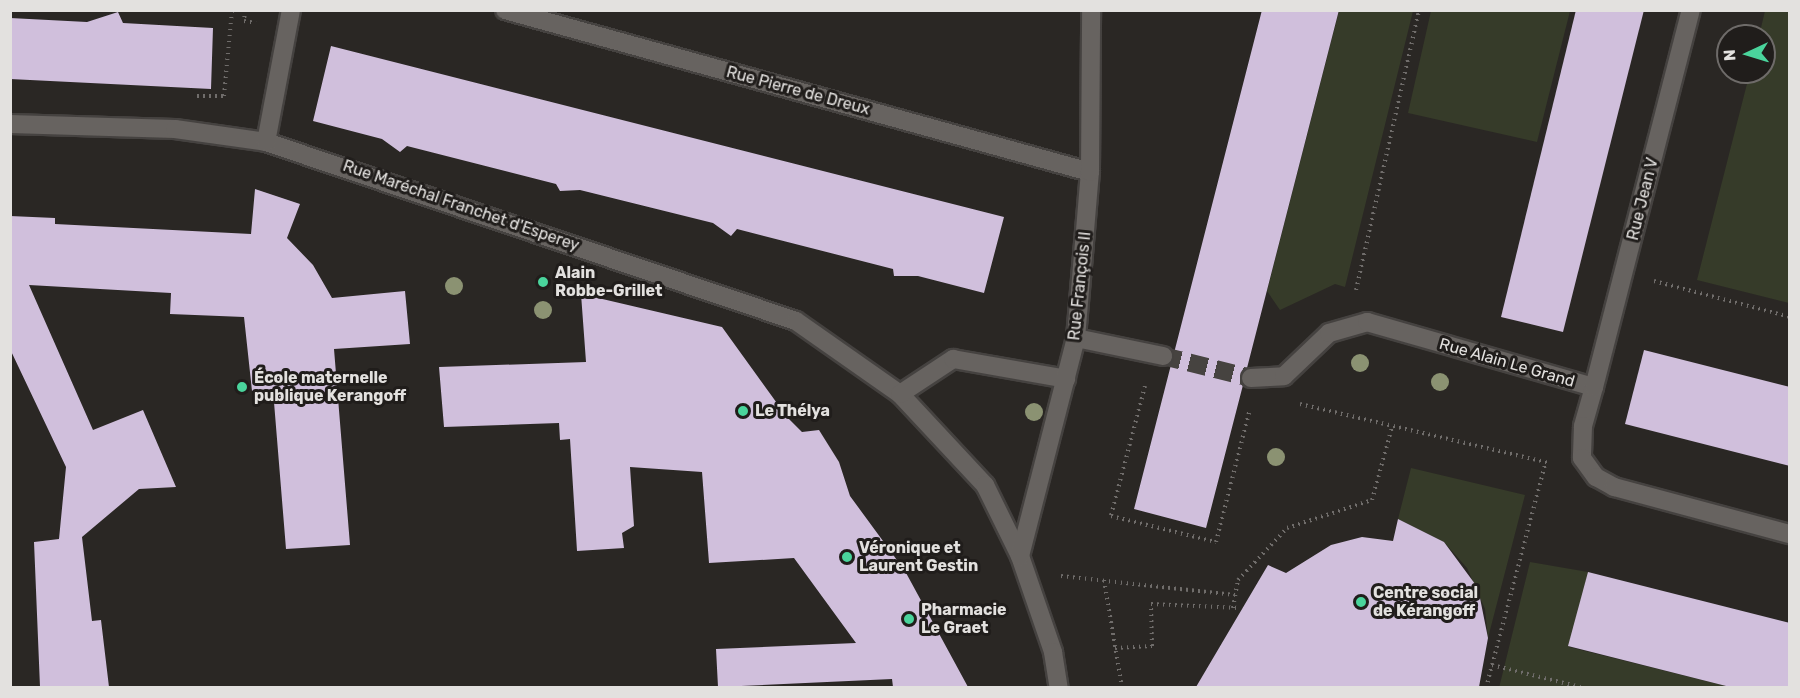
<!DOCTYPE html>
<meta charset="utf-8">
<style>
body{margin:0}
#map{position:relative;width:1800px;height:698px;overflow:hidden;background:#2a2724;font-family:Rubik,sans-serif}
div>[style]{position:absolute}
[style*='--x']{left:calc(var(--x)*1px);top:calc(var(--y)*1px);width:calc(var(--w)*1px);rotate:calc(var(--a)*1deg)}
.green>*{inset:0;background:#363b29}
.building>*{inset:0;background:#d0bfdc}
.minor-tunnel>*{height:18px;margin-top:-9px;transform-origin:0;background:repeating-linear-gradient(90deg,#464340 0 18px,transparent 0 27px)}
.path>*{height:4px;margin-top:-2px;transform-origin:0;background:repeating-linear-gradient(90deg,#706d6b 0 1.5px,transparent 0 6px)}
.roads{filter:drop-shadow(2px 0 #454240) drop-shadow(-2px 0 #454240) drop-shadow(0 2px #454240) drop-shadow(0 -2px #454240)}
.minor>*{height:18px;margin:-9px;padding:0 9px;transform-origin:9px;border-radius:9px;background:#676360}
.trees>*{width:18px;height:18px;margin:-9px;border-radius:50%;background:#8b9272}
.dots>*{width:16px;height:16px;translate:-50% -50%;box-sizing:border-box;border:3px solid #201d1b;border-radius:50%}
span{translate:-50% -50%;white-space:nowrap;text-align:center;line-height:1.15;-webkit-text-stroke:6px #201d1b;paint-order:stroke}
.street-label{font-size:16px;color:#e3e1df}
.poi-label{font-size:16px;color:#e3e1df;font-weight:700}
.left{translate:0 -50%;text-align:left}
.frame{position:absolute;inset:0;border:12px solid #e3e1df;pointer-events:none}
.north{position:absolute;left:1716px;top:24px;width:60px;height:60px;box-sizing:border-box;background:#201d1b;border:2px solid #6e6b69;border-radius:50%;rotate:266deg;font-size:16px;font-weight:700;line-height:24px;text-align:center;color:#e3e1df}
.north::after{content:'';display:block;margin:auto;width:21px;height:27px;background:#4ad49c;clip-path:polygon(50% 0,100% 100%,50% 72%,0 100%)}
</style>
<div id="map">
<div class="green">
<div style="clip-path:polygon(1339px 11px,1413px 11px,1345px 287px,1335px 284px,1280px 310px,1267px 291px)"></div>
<div style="clip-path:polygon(1431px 11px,1570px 11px,1537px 142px,1408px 113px)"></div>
<div style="clip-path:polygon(1765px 11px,1789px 11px,1789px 303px,1697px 280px,1750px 72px,1764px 72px,1764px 36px,1759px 36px)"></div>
<div style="clip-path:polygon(1411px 468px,1525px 495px,1488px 638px,1485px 609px,1467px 568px,1444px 542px,1398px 519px)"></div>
<div style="clip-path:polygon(1530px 562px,1588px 572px,1569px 647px,1730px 687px,1499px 688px)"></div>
</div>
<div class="building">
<div style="clip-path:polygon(1262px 10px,1339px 10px,1247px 368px,1241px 374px,1243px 385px,1206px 528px,1134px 509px)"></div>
<div style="clip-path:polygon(1576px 10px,1644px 10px,1563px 332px,1501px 317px)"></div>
<div style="clip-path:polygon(118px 12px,123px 23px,213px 28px,211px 89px,10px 79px,10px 18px,87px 22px)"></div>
<div style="clip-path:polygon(331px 46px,1004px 217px,984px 293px,918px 276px,894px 276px,893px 269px,737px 229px,731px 236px,713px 223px,580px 190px,560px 191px,556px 184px,407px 146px,400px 152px,382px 139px,313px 121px)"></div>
<div style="clip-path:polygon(255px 189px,300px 204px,287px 238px,313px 265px,332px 298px,405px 291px,410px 344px,334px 349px,350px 545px,286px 549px,273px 390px,252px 391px,244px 317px,170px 314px,171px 293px,29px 285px,93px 430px,143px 410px,176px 487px,139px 489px,82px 537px,92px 621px,101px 620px,109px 687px,40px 687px,34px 542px,59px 539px,66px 467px,10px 349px,10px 216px,55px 218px,55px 224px,251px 234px)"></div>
<div style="clip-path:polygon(581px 294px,722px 327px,787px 417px,802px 432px,819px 430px,839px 462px,850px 496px,905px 571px,968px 687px,893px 687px,892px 679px,718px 687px,716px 649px,856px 643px,794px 558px,709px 563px,702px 472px,630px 467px,634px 526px,622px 533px,624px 548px,577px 551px,570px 439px,560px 440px,559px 423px,444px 427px,439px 367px,586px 362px)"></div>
<div style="clip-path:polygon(1644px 350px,1790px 387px,1790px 466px,1625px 424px)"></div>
<div style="clip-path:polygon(1398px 519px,1444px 542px,1478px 588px,1488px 638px,1479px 687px,1196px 687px,1268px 565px,1286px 573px,1331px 545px,1362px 537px,1393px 541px)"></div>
<div style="clip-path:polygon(1588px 572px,1790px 623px,1790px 687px,1730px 687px,1568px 646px)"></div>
</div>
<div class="minor-tunnel">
<div style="--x:1163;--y:356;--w:91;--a:14"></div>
</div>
<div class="path">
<div style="--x:245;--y:10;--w:11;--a:95"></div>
<div style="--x:244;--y:21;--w:12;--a:9"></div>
<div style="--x:197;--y:96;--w:27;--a:0"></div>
<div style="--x:224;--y:96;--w:86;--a:-84.7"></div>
<div style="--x:1654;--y:281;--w:141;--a:14.8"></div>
<div style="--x:1356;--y:290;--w:287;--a:-77.3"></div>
<div style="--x:1145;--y:386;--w:134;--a:104.7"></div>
<div style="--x:1111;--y:516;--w:108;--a:13.9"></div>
<div style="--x:1216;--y:542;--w:137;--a:-75.7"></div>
<div style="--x:1300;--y:404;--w:257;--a:13.3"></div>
<div style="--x:1061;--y:576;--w:175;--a:6.2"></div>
<div style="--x:1104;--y:580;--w:109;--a:80.5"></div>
<div style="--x:1233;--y:608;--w:28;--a:-80"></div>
<div style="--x:1238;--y:580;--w:71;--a:-46.7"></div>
<div style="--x:1287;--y:528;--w:89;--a:-18.2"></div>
<div style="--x:1372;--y:500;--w:76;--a:-74.7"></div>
<div style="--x:1115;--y:648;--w:37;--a:-3"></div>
<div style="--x:1152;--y:646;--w:42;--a:-91.4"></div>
<div style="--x:1151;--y:604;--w:88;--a:2.6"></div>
<div style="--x:1492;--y:665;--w:95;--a:14"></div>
<div style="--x:1486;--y:688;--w:232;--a:-75.2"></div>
</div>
<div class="roads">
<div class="minor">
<div style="--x:505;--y:10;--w:607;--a:15.48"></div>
<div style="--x:10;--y:124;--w:165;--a:1.7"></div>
<div style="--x:175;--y:129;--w:92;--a:8.1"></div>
<div style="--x:266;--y:142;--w:559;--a:18.66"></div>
<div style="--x:796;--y:321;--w:127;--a:35.1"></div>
<div style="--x:900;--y:394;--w:125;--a:47"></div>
<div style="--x:985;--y:485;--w:79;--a:63.8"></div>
<div style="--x:1020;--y:556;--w:102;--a:71"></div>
<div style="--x:1053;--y:652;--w:36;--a:81"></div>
<div style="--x:266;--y:142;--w:134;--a:-79.3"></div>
<div style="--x:1076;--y:338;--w:89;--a:11.7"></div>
<div style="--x:1251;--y:378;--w:33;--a:-3"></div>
<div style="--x:1284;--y:376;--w:62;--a:-43.7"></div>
<div style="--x:1329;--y:333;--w:40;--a:-16"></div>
<div style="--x:1367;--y:322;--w:236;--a:16"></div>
<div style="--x:1594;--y:387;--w:41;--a:105.8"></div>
<div style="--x:1583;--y:426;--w:32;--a:92"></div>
<div style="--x:1582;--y:458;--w:24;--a:54"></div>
<div style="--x:1596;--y:477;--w:21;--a:29"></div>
<div style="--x:1614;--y:487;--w:182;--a:15"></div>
<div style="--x:1594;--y:387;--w:389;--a:-75.6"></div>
<div style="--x:900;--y:394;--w:64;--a:-33.4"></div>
<div style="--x:953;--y:359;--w:115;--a:10"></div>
<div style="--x:1020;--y:556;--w:225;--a:-75.6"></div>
<div style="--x:1076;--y:338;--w:167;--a:-85.2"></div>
<div style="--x:1090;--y:172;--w:162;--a:-89.6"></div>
</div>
</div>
<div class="trees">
<div style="left:454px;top:286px"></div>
<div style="left:543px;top:310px"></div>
<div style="left:1360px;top:363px"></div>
<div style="left:1440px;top:382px"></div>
<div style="left:1034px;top:412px"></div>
<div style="left:1276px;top:457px"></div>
</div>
<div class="dots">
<div style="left:543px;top:282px;background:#4ad49c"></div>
<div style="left:242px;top:387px;background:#4ad49c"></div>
<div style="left:743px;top:411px;background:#4ad49c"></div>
<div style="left:847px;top:557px;background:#4ad49c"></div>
<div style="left:1361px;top:602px;background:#4ad49c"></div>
<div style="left:909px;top:619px;background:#4ad49c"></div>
</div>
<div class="street-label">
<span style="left:798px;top:91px;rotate:15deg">Rue Pierre de Dreux</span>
<span style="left:1643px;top:199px;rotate:-76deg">Rue Jean V</span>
<span style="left:461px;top:206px;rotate:19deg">Rue Maréchal Franchet d'Esperey</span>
<span style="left:1080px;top:286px;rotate:-84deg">Rue François II</span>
<span style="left:1507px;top:363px;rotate:16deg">Rue Alain Le Grand</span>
</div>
<div class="poi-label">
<span class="left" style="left:555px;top:282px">Alain<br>Robbe-Grillet</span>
<span class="left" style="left:254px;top:387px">École maternelle<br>publique Kerangoff</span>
<span class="left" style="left:755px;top:411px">Le Thélya</span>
<span class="left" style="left:859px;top:557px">Véronique et<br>Laurent Gestin</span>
<span class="left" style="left:1373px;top:602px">Centre social<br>de Kérangoff</span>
<span class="left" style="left:921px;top:619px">Pharmacie<br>Le Graet</span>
</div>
<div class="frame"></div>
<div class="north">N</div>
</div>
